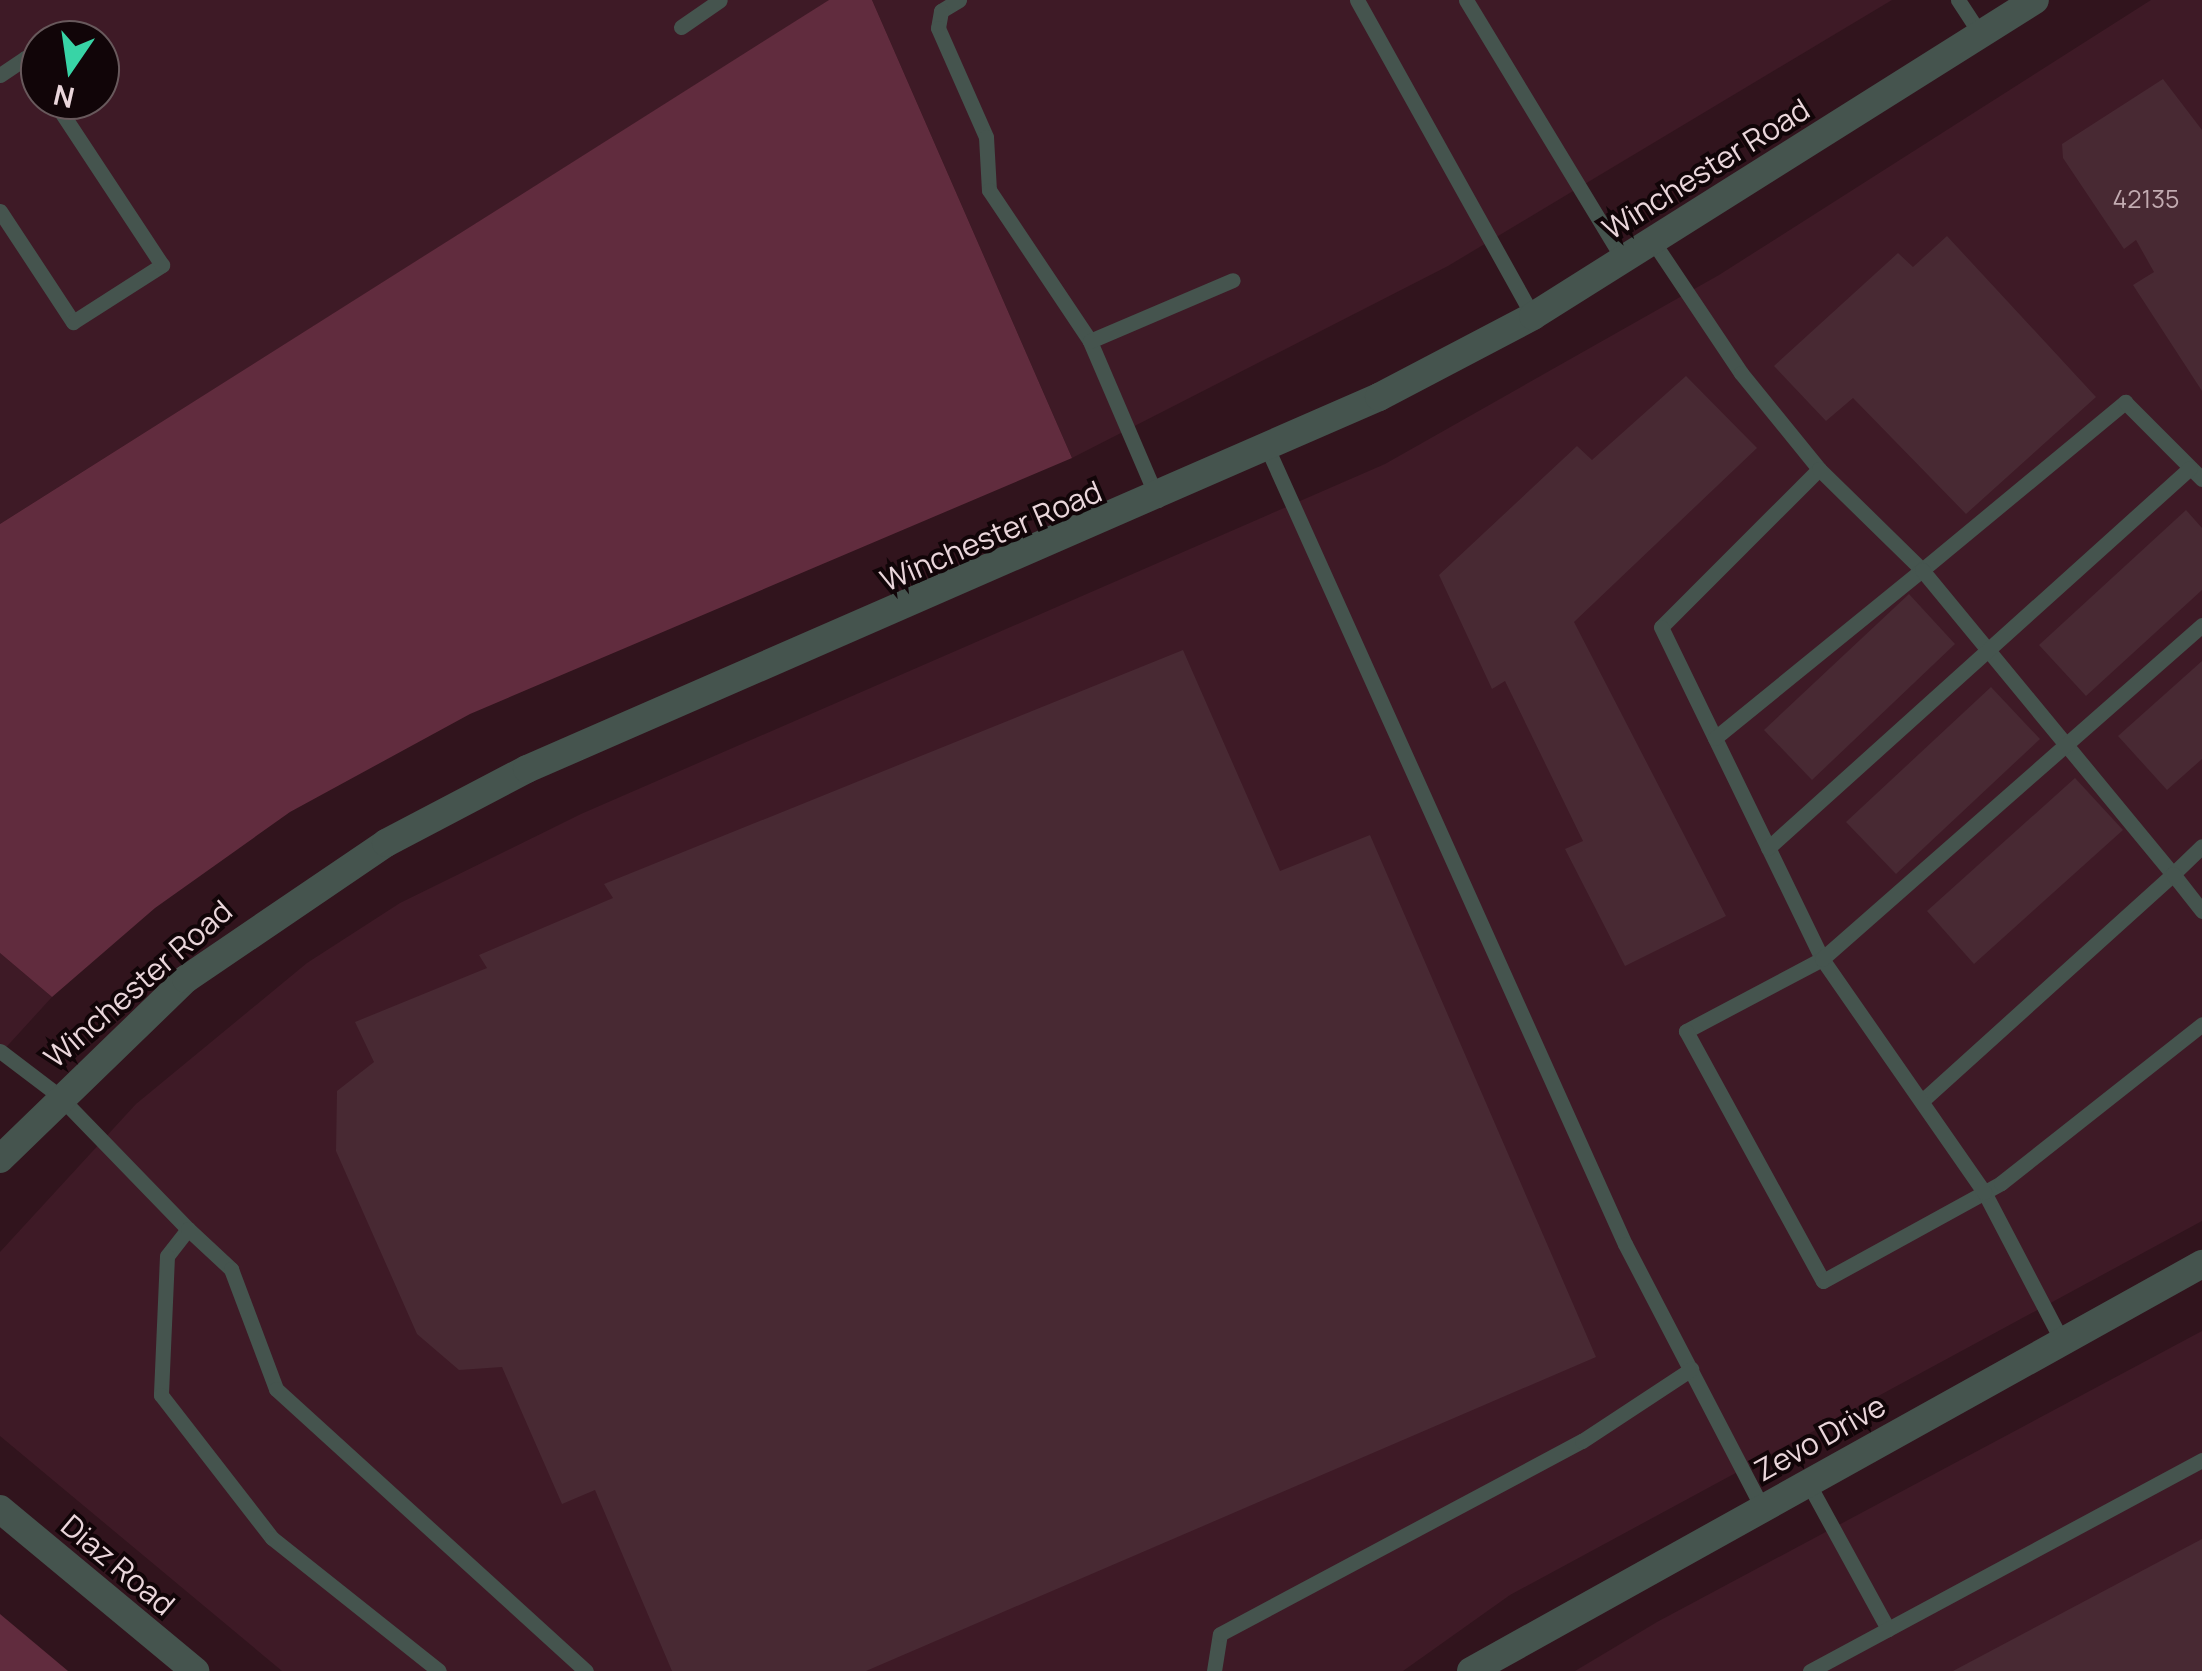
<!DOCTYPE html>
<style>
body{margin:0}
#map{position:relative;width:2202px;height:1671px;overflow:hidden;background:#31141d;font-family:Manrope,sans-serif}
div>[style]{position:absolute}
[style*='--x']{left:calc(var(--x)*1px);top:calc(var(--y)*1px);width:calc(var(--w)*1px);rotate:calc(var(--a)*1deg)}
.built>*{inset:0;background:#3e1a26}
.green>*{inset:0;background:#612c3e}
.building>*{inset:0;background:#482933}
.service>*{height:15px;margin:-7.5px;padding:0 7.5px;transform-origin:7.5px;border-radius:7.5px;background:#45544e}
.minor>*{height:28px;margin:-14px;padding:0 14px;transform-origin:14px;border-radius:14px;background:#45544e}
.tertiary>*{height:28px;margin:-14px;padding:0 14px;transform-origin:14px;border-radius:14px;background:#45544e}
span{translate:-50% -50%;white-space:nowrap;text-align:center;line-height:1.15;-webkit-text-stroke:8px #110508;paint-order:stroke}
.number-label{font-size:25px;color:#c2abb1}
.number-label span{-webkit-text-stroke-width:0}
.street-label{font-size:30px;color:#ead6db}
.north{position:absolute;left:20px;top:20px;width:100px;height:100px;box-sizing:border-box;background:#110508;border:2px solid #68595c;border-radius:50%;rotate:193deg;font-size:28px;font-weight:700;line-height:40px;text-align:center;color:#ead6db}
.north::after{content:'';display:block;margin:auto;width:35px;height:45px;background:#38d4a6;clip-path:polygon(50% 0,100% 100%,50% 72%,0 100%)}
</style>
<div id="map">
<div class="built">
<div style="clip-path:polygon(evenodd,0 0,830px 0,0 524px,0 0,40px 40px,100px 40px,100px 100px,40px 100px,40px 40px)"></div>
<div style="clip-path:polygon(872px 0,1892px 0,1448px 266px,1072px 458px)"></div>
<div style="clip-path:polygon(2151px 0,2202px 0,2202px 1221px,1510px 1595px,1403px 1671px,282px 1671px,0 1436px,0 1252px,136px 1104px,307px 963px,400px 903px,581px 814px,1385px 464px,1719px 275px)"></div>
<div style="clip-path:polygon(0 953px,52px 997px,0 1054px)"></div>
<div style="clip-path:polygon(2202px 1331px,2202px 1671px,1575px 1671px,1657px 1622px)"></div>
</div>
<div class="green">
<div style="clip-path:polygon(829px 0,872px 0,1072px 458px,470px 714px,290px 812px,155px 908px,52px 997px,0 953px,0 524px)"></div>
<div style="clip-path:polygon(0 1614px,68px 1671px,0 1671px)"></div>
</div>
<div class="building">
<div style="clip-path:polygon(2163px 79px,2202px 130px,2202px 391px,2133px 285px,2154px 272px,2136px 240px,2124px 249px,2063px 158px,2062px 144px)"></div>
<div style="clip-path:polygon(1947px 236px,2096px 397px,1966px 514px,1853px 398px,1826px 421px,1774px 366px,1898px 253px,1913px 267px)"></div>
<div style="clip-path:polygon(1686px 376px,1757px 448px,1574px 622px,1726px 916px,1625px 966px,1565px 849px,1583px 841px,1505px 681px,1492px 689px,1439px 575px,1577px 446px,1592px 460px)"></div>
<div style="clip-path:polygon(2186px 510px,2202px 528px,2202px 590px,2086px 696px,2039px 645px)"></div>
<div style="clip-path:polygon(1909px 594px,1955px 644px,1812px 780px,1764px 730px)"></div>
<div style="clip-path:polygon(1183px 650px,1280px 871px,1370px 835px,1596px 1357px,866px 1671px,672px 1671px,595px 1490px,562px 1504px,502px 1367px,459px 1370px,417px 1334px,336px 1151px,337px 1091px,374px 1062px,355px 1022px,487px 968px,479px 955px,613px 898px,604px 884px)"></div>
<div style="clip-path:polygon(2202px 661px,2202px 759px,2167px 790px,2118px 736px)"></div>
<div style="clip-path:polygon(1991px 687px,2040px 739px,1896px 874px,1846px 822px)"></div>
<div style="clip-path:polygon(2075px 778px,2123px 830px,1974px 964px,1927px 911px)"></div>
<div style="clip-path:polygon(2202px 1539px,2202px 1671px,1953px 1671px)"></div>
</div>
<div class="service">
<div style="--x:959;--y:0;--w:21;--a:149"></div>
<div style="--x:941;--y:11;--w:17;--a:100"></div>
<div style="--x:938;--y:28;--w:119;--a:66.2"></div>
<div style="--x:986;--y:137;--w:53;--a:86.8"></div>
<div style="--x:989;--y:190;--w:182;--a:56.2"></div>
<div style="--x:1357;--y:0;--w:362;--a:60.9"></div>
<div style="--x:1466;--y:0;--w:303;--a:58.8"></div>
<div style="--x:1958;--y:0;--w:42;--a:56.7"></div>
<div style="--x:681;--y:27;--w:47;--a:-34.7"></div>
<div style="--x:0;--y:75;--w:30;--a:-34"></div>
<div style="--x:25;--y:58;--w:27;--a:57"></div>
<div style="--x:0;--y:211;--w:133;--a:56.7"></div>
<div style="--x:73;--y:322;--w:106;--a:-32.6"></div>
<div style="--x:162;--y:265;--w:198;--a:-123.4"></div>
<div style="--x:1652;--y:240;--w:160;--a:56.2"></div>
<div style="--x:1741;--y:373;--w:124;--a:50.9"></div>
<div style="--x:1819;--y:469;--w:223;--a:135"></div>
<div style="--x:1661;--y:627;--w:369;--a:64.1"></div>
<div style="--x:1822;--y:959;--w:154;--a:152.1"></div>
<div style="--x:1686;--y:1031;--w:285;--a:61.3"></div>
<div style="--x:1823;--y:1281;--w:203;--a:-28.8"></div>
<div style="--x:2001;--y:1183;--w:256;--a:-38.3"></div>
<div style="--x:1269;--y:452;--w:868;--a:65.8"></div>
<div style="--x:1625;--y:1244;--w:297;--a:62.5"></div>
<div style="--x:1819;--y:469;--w:144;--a:44.4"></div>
<div style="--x:1922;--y:570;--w:264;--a:-39.6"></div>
<div style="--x:2125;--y:402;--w:109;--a:45"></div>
<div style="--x:1158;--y:500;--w:173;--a:-113.2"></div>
<div style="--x:1090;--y:341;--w:155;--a:-23.1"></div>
<div style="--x:1715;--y:738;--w:267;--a:-39.1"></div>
<div style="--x:1922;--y:570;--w:394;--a:50.5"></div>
<div style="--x:2173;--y:874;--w:40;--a:-44"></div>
<div style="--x:1768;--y:848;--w:568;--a:-42"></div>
<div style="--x:0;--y:1051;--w:73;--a:37.2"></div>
<div style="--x:58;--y:1095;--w:187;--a:45.9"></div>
<div style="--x:188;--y:1229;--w:34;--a:128"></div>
<div style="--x:167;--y:1256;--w:139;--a:92.5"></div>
<div style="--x:161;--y:1395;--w:181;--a:52.2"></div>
<div style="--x:272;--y:1538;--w:213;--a:38.5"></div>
<div style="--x:1923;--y:1100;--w:337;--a:-42.1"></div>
<div style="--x:2173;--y:874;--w:47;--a:51.9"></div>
<div style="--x:188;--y:1229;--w:59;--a:42.9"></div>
<div style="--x:231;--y:1269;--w:128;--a:69.4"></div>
<div style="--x:276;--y:1389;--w:419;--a:42.3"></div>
<div style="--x:2062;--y:1341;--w:168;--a:-117.6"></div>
<div style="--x:1984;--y:1192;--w:284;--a:-124.8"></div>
<div style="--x:1822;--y:959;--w:506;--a:-41.31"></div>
<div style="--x:1807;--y:1481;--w:169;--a:61.3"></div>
<div style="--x:1214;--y:1671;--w:37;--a:-81"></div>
<div style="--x:1220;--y:1634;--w:410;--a:-28.1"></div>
<div style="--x:1582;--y:1441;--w:131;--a:-33.4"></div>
<div style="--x:1810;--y:1671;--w:445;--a:-28.3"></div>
</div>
<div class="minor">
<div style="--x:1471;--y:1671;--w:837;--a:-29.11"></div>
</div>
<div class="tertiary">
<div style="--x:0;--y:1159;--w:259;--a:-44.1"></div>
<div style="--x:186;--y:979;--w:242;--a:-34.2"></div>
<div style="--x:386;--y:843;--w:159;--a:-27.7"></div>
<div style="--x:527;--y:769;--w:930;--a:-23.59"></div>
<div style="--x:1379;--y:397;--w:174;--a:-27.7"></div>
<div style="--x:1533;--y:316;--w:593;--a:-32.19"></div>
<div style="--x:0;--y:1509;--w:254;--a:39.7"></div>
</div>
<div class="number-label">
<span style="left:2146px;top:199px">42135</span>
</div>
<div class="street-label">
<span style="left:1706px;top:169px;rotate:-32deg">Winchester Road</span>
<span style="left:991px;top:536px;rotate:-23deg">Winchester Road</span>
<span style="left:138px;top:984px;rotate:-41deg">Winchester Road</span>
<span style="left:1820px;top:1438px;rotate:-29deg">Zevo Drive</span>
<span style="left:118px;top:1565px;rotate:40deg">Diaz Road</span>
</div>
<div class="north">N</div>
</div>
